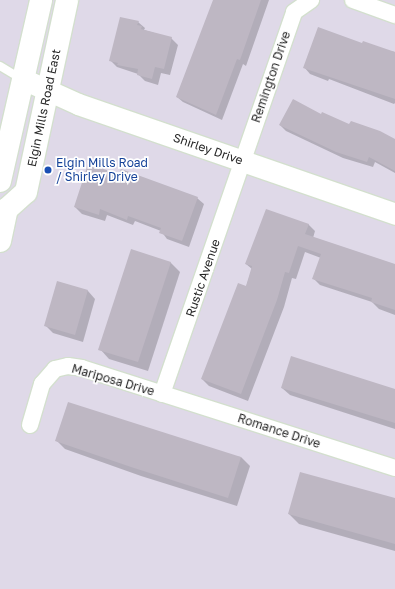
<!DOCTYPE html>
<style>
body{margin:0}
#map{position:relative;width:395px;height:589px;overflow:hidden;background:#dfd9e8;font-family:"Golos Text",sans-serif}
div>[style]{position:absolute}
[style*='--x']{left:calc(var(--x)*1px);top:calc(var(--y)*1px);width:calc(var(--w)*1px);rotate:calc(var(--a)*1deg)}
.shadow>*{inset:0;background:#0003}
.building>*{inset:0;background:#beb7c3}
.roads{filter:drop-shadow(1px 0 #d3dfce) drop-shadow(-1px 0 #d3dfce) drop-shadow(0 1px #d3dfce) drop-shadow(0 -1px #d3dfce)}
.service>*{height:8px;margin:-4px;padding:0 4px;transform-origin:4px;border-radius:4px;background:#fff}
.minor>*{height:16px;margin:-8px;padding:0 8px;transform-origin:8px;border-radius:8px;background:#fff}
.tertiary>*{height:21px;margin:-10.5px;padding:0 10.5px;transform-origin:10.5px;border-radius:10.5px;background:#fff}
.secondary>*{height:22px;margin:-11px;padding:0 11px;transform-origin:11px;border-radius:11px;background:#fff}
.dots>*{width:11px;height:11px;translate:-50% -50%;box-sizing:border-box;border:2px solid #fff;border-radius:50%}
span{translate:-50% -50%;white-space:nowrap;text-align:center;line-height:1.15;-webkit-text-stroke:3.5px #fff;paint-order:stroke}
.street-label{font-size:12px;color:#262626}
.transit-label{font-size:12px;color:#164399}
.left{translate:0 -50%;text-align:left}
</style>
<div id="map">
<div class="shadow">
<div style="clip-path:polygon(215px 0,269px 0,246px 66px,243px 64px,222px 120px,183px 102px,177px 97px)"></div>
<div style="clip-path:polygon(138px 22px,145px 28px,144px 30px,171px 38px,178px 45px,170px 75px,161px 73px,158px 85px,145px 81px,138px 74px,117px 67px,110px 60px)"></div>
<div style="clip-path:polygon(363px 45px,395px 52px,395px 103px,394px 104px,329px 79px,328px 81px,310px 74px,304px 67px)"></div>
<div style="clip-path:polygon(322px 116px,395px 140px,395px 173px,375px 162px,373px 167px,343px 158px,286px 131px,280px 125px)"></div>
<div style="clip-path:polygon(197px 198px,204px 204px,189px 247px,167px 239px,161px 231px,135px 221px,133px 225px,107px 215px,105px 221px,82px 214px,75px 207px)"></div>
<div style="clip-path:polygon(308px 224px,315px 231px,313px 238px,395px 266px,395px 315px,379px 309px,372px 302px,320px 285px,313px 278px,321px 258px,305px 252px,296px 279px,292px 278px,284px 307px,248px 401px,209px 386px,202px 379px,246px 287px,252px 269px,246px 264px)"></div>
<div style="clip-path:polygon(170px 262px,180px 272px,148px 371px,109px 359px,100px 349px)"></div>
<div style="clip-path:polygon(58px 282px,88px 291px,95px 299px,83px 342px,53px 333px,45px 325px)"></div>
<div style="clip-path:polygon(282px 388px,395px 390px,395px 429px,290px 395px)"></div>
<div style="clip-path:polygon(56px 440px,241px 457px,250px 466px,237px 506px,141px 476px,65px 449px)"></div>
<div style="clip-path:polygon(395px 499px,395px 551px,299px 524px,289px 514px)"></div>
</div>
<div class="building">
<div style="clip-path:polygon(213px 0,261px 0,240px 60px,237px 59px,216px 115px,176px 97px)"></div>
<div style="clip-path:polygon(120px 17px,139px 21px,137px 25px,142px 26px,141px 29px,172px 37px,164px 69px,155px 67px,152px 79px,137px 75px,138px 69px,117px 65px,118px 63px,109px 61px)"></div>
<div style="clip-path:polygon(318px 27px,362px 43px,363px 41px,395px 52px,395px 99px,303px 68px)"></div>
<div style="clip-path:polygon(293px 99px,321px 114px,322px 112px,349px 124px,351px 121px,380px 131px,395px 139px,395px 171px,369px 157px,367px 162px,336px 152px,279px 125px)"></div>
<div style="clip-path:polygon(88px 164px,119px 174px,121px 169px,198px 197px,182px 241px,159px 233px,161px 228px,128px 216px,127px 220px,100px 209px,99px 215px,74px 207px)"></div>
<div style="clip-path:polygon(266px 209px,309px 224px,305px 234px,395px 264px,395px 310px,371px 302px,372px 298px,312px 279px,321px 254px,298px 246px,289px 273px,285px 272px,277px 300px,241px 394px,201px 379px,238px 283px,246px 286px,252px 266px,245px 264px)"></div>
<div style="clip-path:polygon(131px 249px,171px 262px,138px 362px,98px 350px)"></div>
<div style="clip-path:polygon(57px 281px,88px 290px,75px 335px,44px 326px)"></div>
<div style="clip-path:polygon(291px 356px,395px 389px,395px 423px,281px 388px)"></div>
<div style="clip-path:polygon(68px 402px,241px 457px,228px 498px,131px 467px,55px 441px)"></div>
<div style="clip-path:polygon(300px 472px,395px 498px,395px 544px,288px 514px)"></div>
</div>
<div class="roads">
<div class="service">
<div style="--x:0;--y:66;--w:26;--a:31"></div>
</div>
<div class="minor">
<div style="--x:353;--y:0;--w:45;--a:19.7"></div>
<div style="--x:162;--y:394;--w:404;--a:-70.9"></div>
<div style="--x:294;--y:12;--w:21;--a:-35"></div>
<div style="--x:30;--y:425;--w:43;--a:-73.7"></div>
<div style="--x:42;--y:384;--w:20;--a:-49"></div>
<div style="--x:55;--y:369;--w:13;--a:-13"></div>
<div style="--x:68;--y:366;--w:14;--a:8"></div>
<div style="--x:82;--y:368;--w:329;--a:17.7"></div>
</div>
<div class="tertiary">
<div style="--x:23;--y:79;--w:60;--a:24.4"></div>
<div style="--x:78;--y:104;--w:336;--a:19.1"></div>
</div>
<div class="secondary">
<div style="--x:0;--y:181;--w:186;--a:-77.2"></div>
<div style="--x:0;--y:241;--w:33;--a:-78"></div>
<div style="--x:7;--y:209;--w:25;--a:-42"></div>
<div style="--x:26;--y:192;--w:196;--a:-77.9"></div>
</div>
</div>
<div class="dots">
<div style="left:48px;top:170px;background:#1a4fb4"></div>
</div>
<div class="street-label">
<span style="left:271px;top:77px;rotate:-71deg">Remington Drive</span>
<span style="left:44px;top:108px;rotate:-78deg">Elgin Mills Road East</span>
<span style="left:208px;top:149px;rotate:19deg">Shirley Drive</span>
<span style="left:203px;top:278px;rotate:-71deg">Rustic Avenue</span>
<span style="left:113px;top:380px;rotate:16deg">Mariposa Drive</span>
<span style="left:279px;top:431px;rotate:18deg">Romance Drive</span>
</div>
<div class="transit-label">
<span class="left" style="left:56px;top:170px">Elgin Mills Road<br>/ Shirley Drive</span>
</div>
</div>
